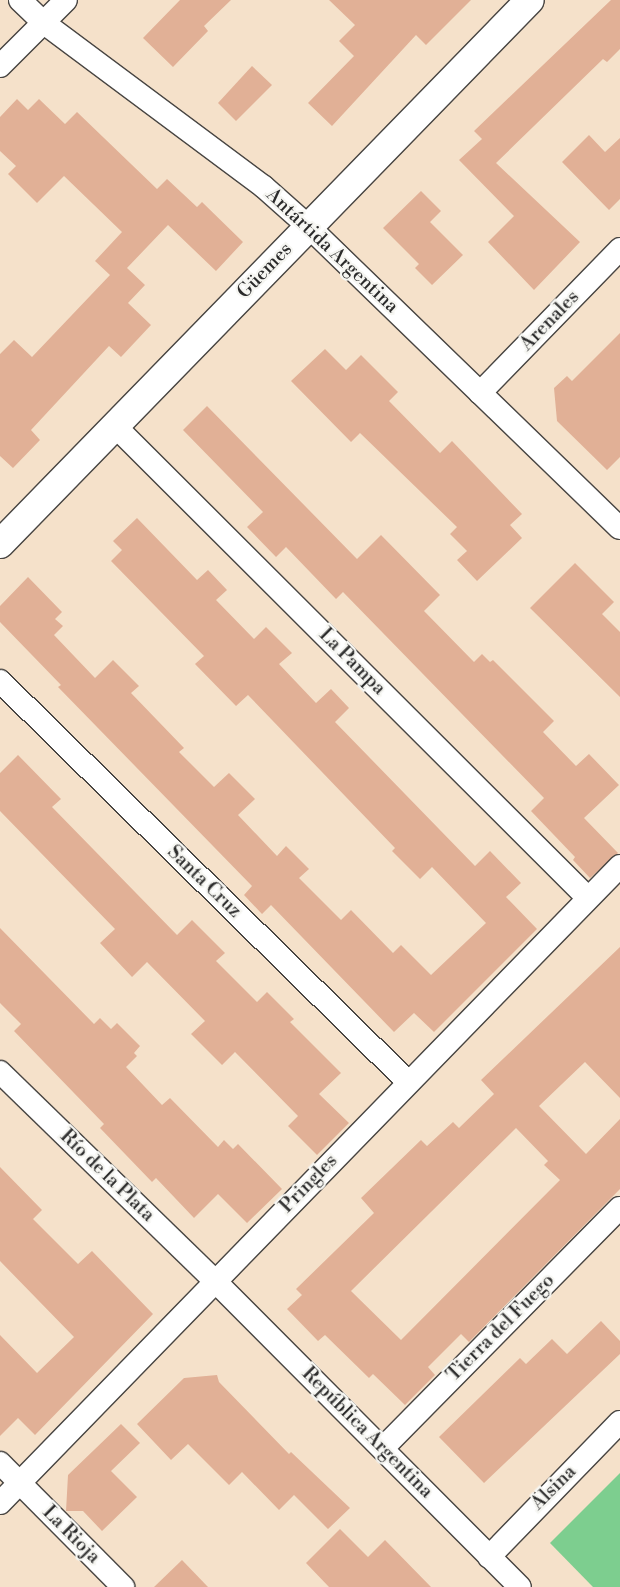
<!DOCTYPE html>
<meta charset="utf-8">
<style>
body{margin:0}
#map{position:relative;width:620px;height:1587px;overflow:hidden;background:#f5e1ca;font-family:"Libre Bodoni",serif}
div>[style]{position:absolute}
[style*='--x']{left:calc(var(--x)*1px);top:calc(var(--y)*1px);width:calc(var(--w)*1px);rotate:calc(var(--a)*1deg)}
.green>*{inset:0;background:#7dce8f}
.building>*{inset:0;background:#e1b096}
.roads{filter:drop-shadow(1px 0 #494643) drop-shadow(-1px 0 #494643) drop-shadow(0 1px #494643) drop-shadow(0 -1px #494643)}
.minor>*{height:22px;margin:-11px;padding:0 11px;transform-origin:11px;border-radius:11px;background:#fff}
.tertiary>*{height:28px;margin:-14px;padding:0 14px;transform-origin:14px;border-radius:14px;background:#fff}
span{translate:-50% -50%;white-space:nowrap;text-align:center;line-height:1.15;-webkit-text-stroke:4.5px #f6f6f2;paint-order:stroke}
.street-label{font-size:19px;color:#2b2b2b}
</style>
<div id="map">
<div class="green">
<div style="clip-path:polygon(620px 1473px,620px 1587px,593px 1587px,550px 1543px)"></div>
</div>
<div class="building">
<div style="clip-path:polygon(180px 0,231px 0,204px 26px,208px 31px,173px 67px,143px 38px)"></div>
<div style="clip-path:polygon(329px 0,471px 0,426px 45px,416px 35px,332px 126px,308px 103px,354px 56px,339px 41px,355px 25px)"></div>
<div style="clip-path:polygon(611px 0,620px 0,620px 49px,607px 62px,603px 59px,496px 163px,580px 242px,534px 290px,488px 242px,514px 216px,459px 160px,482px 139px,474px 131px)"></div>
<div style="clip-path:polygon(252px 66px,272px 85px,236px 121px,218px 103px)"></div>
<div style="clip-path:polygon(17px 99px,28px 110px,39px 99px,65px 124px,77px 112px,157px 189px,167px 179px,197px 207px,202px 202px,243px 242px,216px 271px,168px 225px,127px 268px,145px 285px,128px 303px,151px 325px,121px 357px,109px 346px,31px 430px,40px 440px,13px 468px,0 456px,0 354px,14px 340px,32px 357px,110px 275px,95px 261px,122px 232px,64px 176px,37px 203px,8px 174px,16px 166px,0 151px,0 117px)"></div>
<div style="clip-path:polygon(589px 135px,605px 152px,620px 138px,620px 199px,609px 210px,562px 162px)"></div>
<div style="clip-path:polygon(421px 191px,441px 211px,430px 222px,463px 255px,432px 285px,415px 268px,419px 264px,383px 228px)"></div>
<div style="clip-path:polygon(620px 333px,620px 457px,607px 470px,557px 421px,554px 388px,567px 376px,572px 381px)"></div>
<div style="clip-path:polygon(325px 349px,346px 370px,361px 355px,398px 392px,389px 401px,440px 453px,452px 441px,522px 514px,510px 525px,522px 538px,477px 581px,457px 560px,467px 551px,450px 534px,457px 527px,360px 433px,351px 442px,291px 381px)"></div>
<div style="clip-path:polygon(207px 406px,357px 559px,381px 535px,440px 595px,424px 611px,474px 662px,482px 654px,490px 662px,493px 660px,554px 721px,543px 732px,576px 766px,589px 754px,619px 785px,584px 818px,618px 853px,590px 878px,573px 860px,575px 857px,531px 811px,544px 798px,343px 592px,336px 599px,286px 547px,276px 557px,247px 527px,263px 512px,183px 430px)"></div>
<div style="clip-path:polygon(137px 518px,197px 580px,208px 570px,227px 590px,216px 600px,254px 639px,266px 627px,292px 653px,279px 664px,316px 703px,331px 689px,349px 708px,335px 722px,475px 866px,490px 851px,521px 883px,506px 897px,537px 929px,434px 1032px,414px 1013px,394px 1032px,271px 905px,262px 914px,244px 895px,252px 886px,58px 687px,61px 685px,0 622px,0 606px,28px 577px,62px 612px,55px 619px,63px 626px,54px 635px,95px 678px,113px 660px,139px 686px,131px 693px,184px 748px,179px 752px,214px 787px,229px 773px,255px 799px,238px 815px,277px 856px,286px 846px,309px 869px,299px 878px,341px 920px,351px 910px,393px 953px,401px 945px,431px 975px,486px 923px,432px 867px,420px 879px,392px 851px,395px 848px,248px 695px,236px 706px,195px 664px,204px 656px,111px 561px,122px 550px,113px 541px)"></div>
<div style="clip-path:polygon(575px 563px,614px 602px,602px 614px,620px 632px,620px 697px,530px 608px)"></div>
<div style="clip-path:polygon(18px 755px,61px 799px,52px 807px,177px 935px,192px 920px,225px 953px,216px 961px,257px 1002px,267px 992px,294px 1019px,290px 1022px,341px 1073px,319px 1094px,349px 1123px,317px 1155px,288px 1126px,298px 1116px,235px 1052px,222px 1065px,191px 1034px,205px 1021px,147px 962px,132px 977px,100px 943px,115px 929px,0 811px,0 773px)"></div>
<div style="clip-path:polygon(0 928px,94px 1024px,100px 1018px,111px 1029px,117px 1023px,140px 1046px,134px 1053px,137px 1056px,126px 1067px,162px 1105px,170px 1098px,218px 1147px,224px 1140px,233px 1149px,238px 1144px,282px 1189px,247px 1223px,218px 1194px,194px 1218px,156px 1178px,152px 1182px,100px 1128px,104px 1124px,14px 1031px,21px 1024px,0 1003px)"></div>
<div style="clip-path:polygon(evenodd,620px 947px,620px 1098px,585px 1062px,539px 1106px,586px 1154px,620px 1119px,620px 1189px,469px 1342px,461px 1334px,428px 1367px,435px 1375px,405px 1405px,373px 1374px,369px 1378px,325px 1335px,318px 1341px,287px 1309px,302px 1295px,296px 1289px,374px 1213px,361px 1198px,421px 1140px,427px 1146px,453px 1122px,459px 1128px,494px 1094px,481px 1080px,620px 947px,516px 1128px,548px 1161px,544px 1165px,560px 1180px,401px 1340px,351px 1291px,516px 1128px)"></div>
<div style="clip-path:polygon(0 1167px,42px 1210px,33px 1219px,78px 1264px,92px 1251px,153px 1314px,35px 1435px,18px 1418px,0 1436px,0 1335px,37px 1373px,74px 1337px,0 1261px)"></div>
<div style="clip-path:polygon(601px 1321px,620px 1341px,620px 1354px,484px 1483px,439px 1437px,520px 1358px,526px 1364px,552px 1339px,567px 1354px)"></div>
<div style="clip-path:polygon(217px 1375px,219px 1382px,289px 1454px,291px 1452px,350px 1508px,328px 1529px,294px 1495px,279px 1510px,242px 1472px,229px 1485px,188px 1444px,171px 1460px,137px 1424px,184px 1378px)"></div>
<div style="clip-path:polygon(121px 1424px,140px 1443px,111px 1471px,137px 1497px,102px 1531px,83px 1511px,66px 1511px,68px 1475px)"></div>
<div style="clip-path:polygon(340px 1529px,368px 1557px,385px 1540px,431px 1587px,329px 1587px,306px 1563px)"></div>
<div style="clip-path:polygon(182px 1560px,208px 1587px,154px 1587px)"></div>
</div>
<div class="roads">
<div class="minor">
<div style="--x:20;--y:0;--w:33;--a:44"></div>
<div style="--x:44;--y:23;--w:274;--a:36.7"></div>
<div style="--x:264;--y:187;--w:59;--a:41.6"></div>
<div style="--x:308;--y:226;--w:434;--a:44.1"></div>
<div style="--x:0;--y:66;--w:93;--a:-45"></div>
<div style="--x:480;--y:393;--w:201;--a:-45.8"></div>
<div style="--x:115;--y:426;--w:668;--a:44.94"></div>
<div style="--x:0;--y:681;--w:572;--a:44.5"></div>
<div style="--x:0;--y:1072;--w:298;--a:44.2"></div>
<div style="--x:214;--y:1280;--w:433;--a:45.1"></div>
<div style="--x:383;--y:1448;--w:337;--a:-45.4"></div>
<div style="--x:0;--y:1463;--w:175;--a:45.2"></div>
<div style="--x:0;--y:1503;--w:889;--a:-45.77"></div>
<div style="--x:489;--y:1557;--w:188;--a:-45.9"></div>
</div>
<div class="tertiary">
<div style="--x:0;--y:544;--w:759;--a:-45.75"></div>
</div>
</div>
<div class="street-label">
<span style="left:332px;top:251px;rotate:43deg">Antártida Argentina</span>
<span style="left:265px;top:271px;rotate:-46deg">Güemes</span>
<span style="left:550px;top:321px;rotate:-46deg">Arenales</span>
<span style="left:352px;top:662px;rotate:45deg">La Pampa</span>
<span style="left:204px;top:882px;rotate:44deg">Santa Cruz</span>
<span style="left:107px;top:1176px;rotate:44deg">Río de la Plata</span>
<span style="left:309px;top:1184px;rotate:-46deg">Pringles</span>
<span style="left:501px;top:1328px;rotate:-45deg">Tierra del Fuego</span>
<span style="left:367px;top:1433px;rotate:45deg">República Argentina</span>
<span style="left:554px;top:1488px;rotate:-45deg">Alsina</span>
<span style="left:71px;top:1535px;rotate:45deg">La Rioja</span>
</div>
</div>
